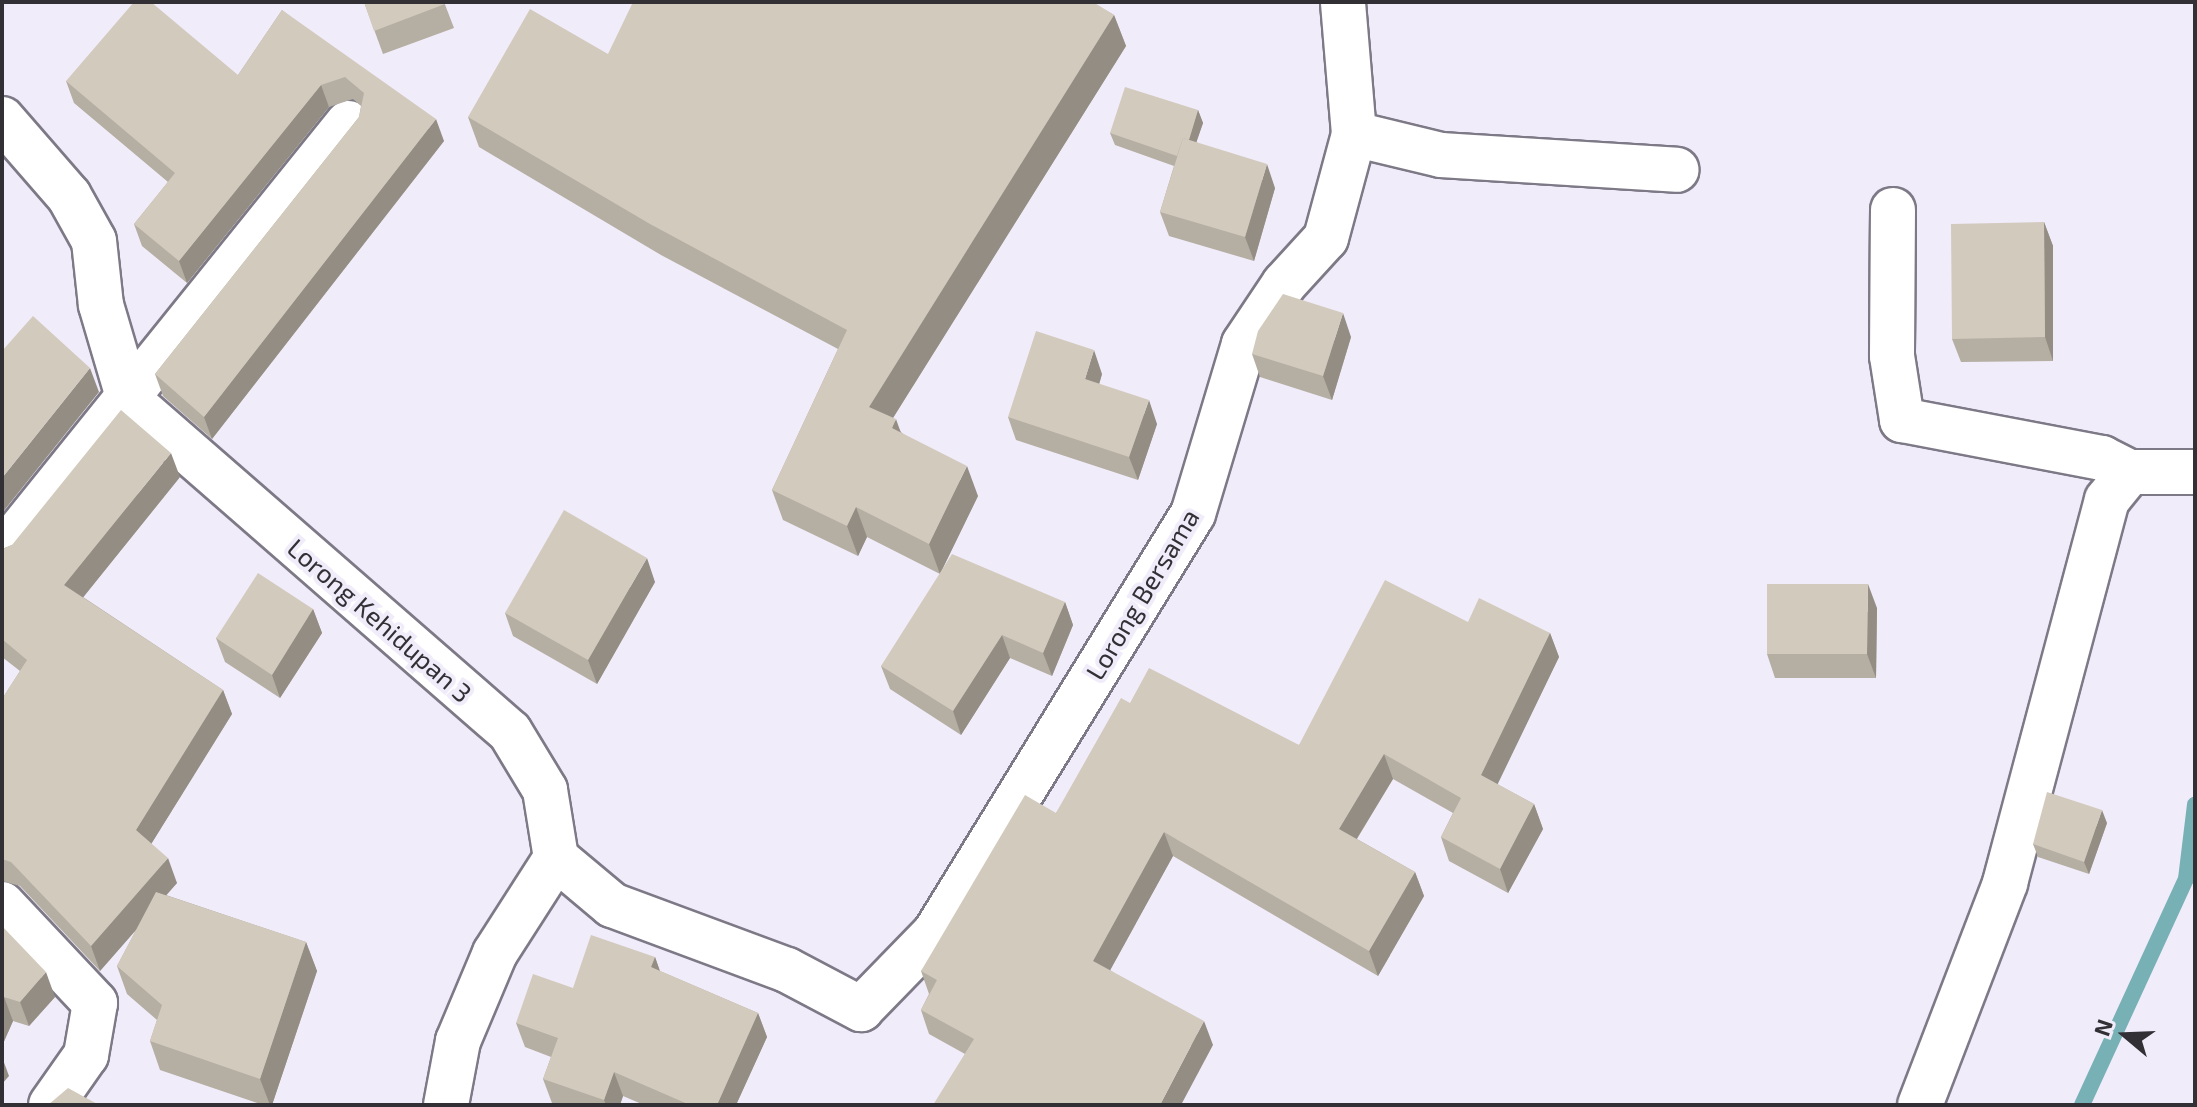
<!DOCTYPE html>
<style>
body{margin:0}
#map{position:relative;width:2197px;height:1107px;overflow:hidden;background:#f1ecfa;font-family:"Exo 2",sans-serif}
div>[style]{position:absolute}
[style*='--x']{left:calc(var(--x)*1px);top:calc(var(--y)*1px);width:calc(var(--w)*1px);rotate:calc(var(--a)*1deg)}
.stream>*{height:16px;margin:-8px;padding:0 8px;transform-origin:8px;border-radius:8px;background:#77b1b5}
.roads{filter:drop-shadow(2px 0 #7e7986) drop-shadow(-2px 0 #7e7986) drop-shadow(0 2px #7e7986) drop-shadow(0 -2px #7e7986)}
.minor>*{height:44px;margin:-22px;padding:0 22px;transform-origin:22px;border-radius:22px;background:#fff}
.wall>*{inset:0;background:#b5aea3}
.shaded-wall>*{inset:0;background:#938d84}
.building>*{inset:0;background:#d2cabd}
span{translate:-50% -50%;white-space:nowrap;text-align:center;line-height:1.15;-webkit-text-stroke:8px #f1ecfa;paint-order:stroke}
.street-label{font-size:26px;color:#323035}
.frame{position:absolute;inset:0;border:4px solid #323035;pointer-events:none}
.north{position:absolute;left:2085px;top:995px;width:80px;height:80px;-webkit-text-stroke:6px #f1ecfa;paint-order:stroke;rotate:289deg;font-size:22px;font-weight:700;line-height:32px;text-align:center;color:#323035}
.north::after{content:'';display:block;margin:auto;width:28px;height:36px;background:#323035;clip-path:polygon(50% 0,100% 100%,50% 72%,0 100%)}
</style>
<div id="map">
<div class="stream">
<div style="--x:2082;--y:1105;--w:249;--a:-65.3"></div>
<div style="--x:2186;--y:879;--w:75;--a:-83.1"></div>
</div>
<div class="roads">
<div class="minor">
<div style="--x:2;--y:119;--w:102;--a:49"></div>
<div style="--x:69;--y:196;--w:51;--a:60.9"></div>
<div style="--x:94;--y:241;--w:64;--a:83.8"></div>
<div style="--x:101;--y:305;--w:99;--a:73.6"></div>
<div style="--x:129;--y:400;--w:505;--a:41.07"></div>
<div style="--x:510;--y:732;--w:68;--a:58.9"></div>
<div style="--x:545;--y:790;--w:69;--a:80.8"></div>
<div style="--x:556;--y:858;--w:73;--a:40"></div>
<div style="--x:612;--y:905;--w:187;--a:20.4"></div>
<div style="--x:787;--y:970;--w:84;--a:27.8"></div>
<div style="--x:861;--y:1009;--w:106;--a:-45.8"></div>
<div style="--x:935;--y:933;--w:492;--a:-58.4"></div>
<div style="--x:1193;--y:514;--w:177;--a:-73.3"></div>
<div style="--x:1244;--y:344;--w:72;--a:-56.3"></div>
<div style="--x:1284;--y:284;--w:62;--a:-47.6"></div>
<div style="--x:1326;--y:238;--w:108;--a:-74.9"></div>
<div style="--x:1354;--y:134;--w:132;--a:-94.8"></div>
<div style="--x:1354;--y:134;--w:89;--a:13.6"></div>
<div style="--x:1441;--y:155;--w:236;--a:3.6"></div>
<div style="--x:1893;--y:210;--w:146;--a:90.4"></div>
<div style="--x:1892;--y:356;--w:65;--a:81.1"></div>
<div style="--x:1902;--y:420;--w:204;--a:10.8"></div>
<div style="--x:2102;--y:458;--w:31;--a:27"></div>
<div style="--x:2130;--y:472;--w:65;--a:0"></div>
<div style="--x:2;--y:553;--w:552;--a:-51.18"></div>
<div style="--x:2;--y:904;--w:136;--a:46.8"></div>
<div style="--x:95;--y:1003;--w:53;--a:99.8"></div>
<div style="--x:86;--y:1055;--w:61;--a:125"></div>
<div style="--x:446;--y:1105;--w:65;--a:-79.4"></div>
<div style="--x:458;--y:1041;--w:95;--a:-67.2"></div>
<div style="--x:495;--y:953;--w:113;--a:-57.3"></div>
<div style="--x:1920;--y:1105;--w:238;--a:-69"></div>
<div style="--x:2005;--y:883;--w:396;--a:-75.1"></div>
<div style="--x:2107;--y:500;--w:36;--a:-51"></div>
</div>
</div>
<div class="wall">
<div style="clip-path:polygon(364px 2px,444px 2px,454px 28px,383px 54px)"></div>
<div style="clip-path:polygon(956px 4px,1097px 5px,1114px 15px,1126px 46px,893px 418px,901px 432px,978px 496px,940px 574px,867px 537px,858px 556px,783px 520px,772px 490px,838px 349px,661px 255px,479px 147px,468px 117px,608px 54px)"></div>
<div style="clip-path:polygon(282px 10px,444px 141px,212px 439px,163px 396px,155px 374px,359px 117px,361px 106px,353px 99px,329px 107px,187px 283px,142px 246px,134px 224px,168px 182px,74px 103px,66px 81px,238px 75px)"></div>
<div style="clip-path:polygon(1198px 110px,1203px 123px,1196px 142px,1275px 188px,1254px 261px,1169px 236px,1160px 212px,1174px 166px,1115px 145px,1110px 133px)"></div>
<div style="clip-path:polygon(2044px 222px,2053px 246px,2053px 361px,1961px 362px,1952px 339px)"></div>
<div style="clip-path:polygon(1351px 337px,1332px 400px,1260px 377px,1252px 354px)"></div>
<div style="clip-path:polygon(1102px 374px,1099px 384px,1157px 424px,1138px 480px,1016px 440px,1008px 417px)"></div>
<div style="clip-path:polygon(180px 477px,83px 597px,223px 690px,232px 714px,151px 844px,177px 883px,166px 895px,306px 942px,317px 971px,272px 1105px,263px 1105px,160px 1070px,150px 1041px,157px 1020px,127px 994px,117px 966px,136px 930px,100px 971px,20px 886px,2px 881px,2px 699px,20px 671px,2px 657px,2px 549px)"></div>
<div style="clip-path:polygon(655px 582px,597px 684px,513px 636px,505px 613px)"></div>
<div style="clip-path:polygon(1065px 602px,1073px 625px,1052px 676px,1010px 658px,961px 735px,890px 689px,881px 666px)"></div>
<div style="clip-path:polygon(1877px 608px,1876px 678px,1775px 678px,1767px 654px)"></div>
<div style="clip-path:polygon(313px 609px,322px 633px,280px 698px,225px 662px,216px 638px)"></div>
<div style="clip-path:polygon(1468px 622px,1550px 633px,1559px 657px,1497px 784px,1534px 804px,1543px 829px,1508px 893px,1449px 861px,1441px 837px,1453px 813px,1393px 779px,1357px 839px,1415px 872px,1424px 896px,1378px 976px,1173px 856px,1110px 970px,1213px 1045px,965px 1054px,929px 1034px,921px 1010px,929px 994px,921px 971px,1056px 813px,1130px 703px,1299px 745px)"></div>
<div style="clip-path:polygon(2107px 823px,2089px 874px,2038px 857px,2033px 844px)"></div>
<div style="clip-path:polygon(2px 926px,55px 997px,29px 1026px,13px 1021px,2px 1046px)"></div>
<div style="clip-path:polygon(655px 957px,660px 971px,758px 1013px,767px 1037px,736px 1105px,644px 1105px,623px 1096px,620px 1105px,558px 1105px,552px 1103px,543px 1079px,551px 1057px,525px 1047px,516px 1023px,573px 988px)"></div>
</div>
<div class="shaded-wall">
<div style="clip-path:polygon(1114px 15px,1126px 46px,881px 437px,869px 407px)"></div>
<div style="clip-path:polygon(321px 85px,329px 107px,187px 283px,179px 261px)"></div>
<div style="clip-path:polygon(1198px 110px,1203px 123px,1187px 170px,1183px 158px)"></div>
<div style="clip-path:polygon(436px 119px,444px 141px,212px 439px,204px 417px)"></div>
<div style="clip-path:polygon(1267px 164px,1275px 188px,1254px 261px,1245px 237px)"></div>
<div style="clip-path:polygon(2044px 222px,2053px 246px,2053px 361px,2045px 337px)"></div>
<div style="clip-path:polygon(1343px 313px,1351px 337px,1332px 400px,1323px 376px)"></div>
<div style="clip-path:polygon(1094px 350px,1102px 374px,1094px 402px,1085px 379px)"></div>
<div style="clip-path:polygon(90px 368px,99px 392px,2px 513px,2px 478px)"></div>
<div style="clip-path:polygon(1149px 400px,1157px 424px,1138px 480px,1129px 457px)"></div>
<div style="clip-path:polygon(896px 419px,907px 450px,892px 428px)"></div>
<div style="clip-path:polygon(171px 453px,180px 477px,73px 610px,64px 585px)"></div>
<div style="clip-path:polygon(967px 466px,978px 496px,940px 574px,929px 544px)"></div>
<div style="clip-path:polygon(856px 507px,867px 537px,858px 556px,847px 526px)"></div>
<div style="clip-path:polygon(647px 558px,655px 582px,597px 684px,588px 660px)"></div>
<div style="clip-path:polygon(1868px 584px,1877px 608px,1876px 678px,1867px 654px)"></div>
<div style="clip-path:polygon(1065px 602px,1073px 625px,1052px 676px,1043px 653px)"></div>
<div style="clip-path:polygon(313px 609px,322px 633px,280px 698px,272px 675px)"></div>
<div style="clip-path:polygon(1550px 633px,1559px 657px,1490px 800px,1481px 775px)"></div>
<div style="clip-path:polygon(1002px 635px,1010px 658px,961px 735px,953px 711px)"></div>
<div style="clip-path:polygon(223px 690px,232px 714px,145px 854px,136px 830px)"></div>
<div style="clip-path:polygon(1384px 754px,1393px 779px,1348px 853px,1339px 829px)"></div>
<div style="clip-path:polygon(1534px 804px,1543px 829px,1508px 893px,1500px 869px)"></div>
<div style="clip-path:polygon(2102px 810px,2107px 823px,2089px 874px,2084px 862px)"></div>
<div style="clip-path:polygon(1164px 832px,1173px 856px,1102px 985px,1093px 961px)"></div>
<div style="clip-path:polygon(168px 858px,177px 883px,100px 971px,91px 946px)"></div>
<div style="clip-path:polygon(1415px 872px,1424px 896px,1378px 976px,1369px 951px)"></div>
<div style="clip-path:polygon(306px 942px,317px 971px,272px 1105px,270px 1105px,260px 1079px)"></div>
<div style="clip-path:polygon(655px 957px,663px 980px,651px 967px)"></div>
<div style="clip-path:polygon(46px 972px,55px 997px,29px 1026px,20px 1002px)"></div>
<div style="clip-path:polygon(4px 997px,13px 1021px,2px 1046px,2px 1001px)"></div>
<div style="clip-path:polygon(758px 1013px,767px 1037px,736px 1105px,717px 1105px)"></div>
<div style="clip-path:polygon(1204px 1021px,1213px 1045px,1181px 1105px,1160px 1105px)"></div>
<div style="clip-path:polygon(2px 1057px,9px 1076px,2px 1084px)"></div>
<div style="clip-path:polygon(614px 1072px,623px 1096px,620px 1105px,606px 1105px,604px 1100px)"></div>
</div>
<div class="building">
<div style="clip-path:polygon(134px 2px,151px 2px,238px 75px,282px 10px,436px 119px,204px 417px,155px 374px,359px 117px,364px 93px,345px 77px,321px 85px,179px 261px,134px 224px,175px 173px,66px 81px)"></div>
<div style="clip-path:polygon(364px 2px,444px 2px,445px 4px,374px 31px)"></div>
<div style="clip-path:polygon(633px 2px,953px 2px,956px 4px,957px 2px,1093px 2px,1114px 15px,869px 407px,896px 419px,892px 428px,967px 466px,929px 544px,856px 507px,847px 526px,772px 490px,847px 330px,650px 224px,468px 117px,530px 9px,608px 54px)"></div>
<div style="clip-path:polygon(1125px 87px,1198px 110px,1189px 140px,1183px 138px,1177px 156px,1110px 133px)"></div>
<div style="clip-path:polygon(1183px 138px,1267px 164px,1245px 237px,1160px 212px)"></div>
<div style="clip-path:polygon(2044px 222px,2045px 337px,1952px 339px,1951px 224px)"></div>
<div style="clip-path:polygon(1283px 294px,1343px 313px,1323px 376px,1252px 354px,1258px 331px)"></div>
<div style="clip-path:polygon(33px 316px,90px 368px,2px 478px,2px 351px)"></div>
<div style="clip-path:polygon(1036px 331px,1094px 350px,1085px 379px,1149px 400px,1129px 457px,1008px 417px)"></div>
<div style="clip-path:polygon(121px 410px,171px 453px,64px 585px,223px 690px,136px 830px,168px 858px,91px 946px,11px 862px,2px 859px,2px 817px,4px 815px,2px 814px,2px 699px,27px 660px,2px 639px,2px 549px,12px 545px)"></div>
<div style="clip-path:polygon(564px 510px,647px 558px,588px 660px,505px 613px)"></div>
<div style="clip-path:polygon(952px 554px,1065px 602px,1043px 653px,1002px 635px,953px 711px,881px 666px)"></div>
<div style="clip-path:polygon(258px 573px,313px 609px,272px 675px,216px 638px)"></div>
<div style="clip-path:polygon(1385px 580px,1468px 622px,1479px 598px,1550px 633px,1481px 775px,1534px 804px,1500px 869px,1441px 837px,1461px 798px,1384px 754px,1339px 829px,1415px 872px,1369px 951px,1164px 832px,1093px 961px,1204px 1021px,1160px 1105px,933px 1105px,974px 1039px,921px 1010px,937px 980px,921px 971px,1025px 795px,1056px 813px,1121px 698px,1130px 703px,1149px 668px,1299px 745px)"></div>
<div style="clip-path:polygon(1767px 584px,1868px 584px,1867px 654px,1767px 654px)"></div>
<div style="clip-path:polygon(2047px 792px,2102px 810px,2084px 862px,2033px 844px)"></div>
<div style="clip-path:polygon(156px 892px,306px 942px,260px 1079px,150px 1041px,162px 1005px,117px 966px)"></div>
<div style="clip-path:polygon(2px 926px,46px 972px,20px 1002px,4px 997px,2px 1001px)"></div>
<div style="clip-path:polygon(591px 935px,655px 957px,651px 967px,758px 1013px,717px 1105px,690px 1105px,614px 1072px,604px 1100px,543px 1079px,558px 1038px,516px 1023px,533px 974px,573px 988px)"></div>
<div style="clip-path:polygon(68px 1088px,99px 1105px,48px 1105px)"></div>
</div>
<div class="street-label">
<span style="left:1142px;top:594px;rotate:-59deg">Lorong Bersama</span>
<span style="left:380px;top:620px;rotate:41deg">Lorong Kehidupan 3</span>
</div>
<div class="frame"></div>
<div class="north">N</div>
</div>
